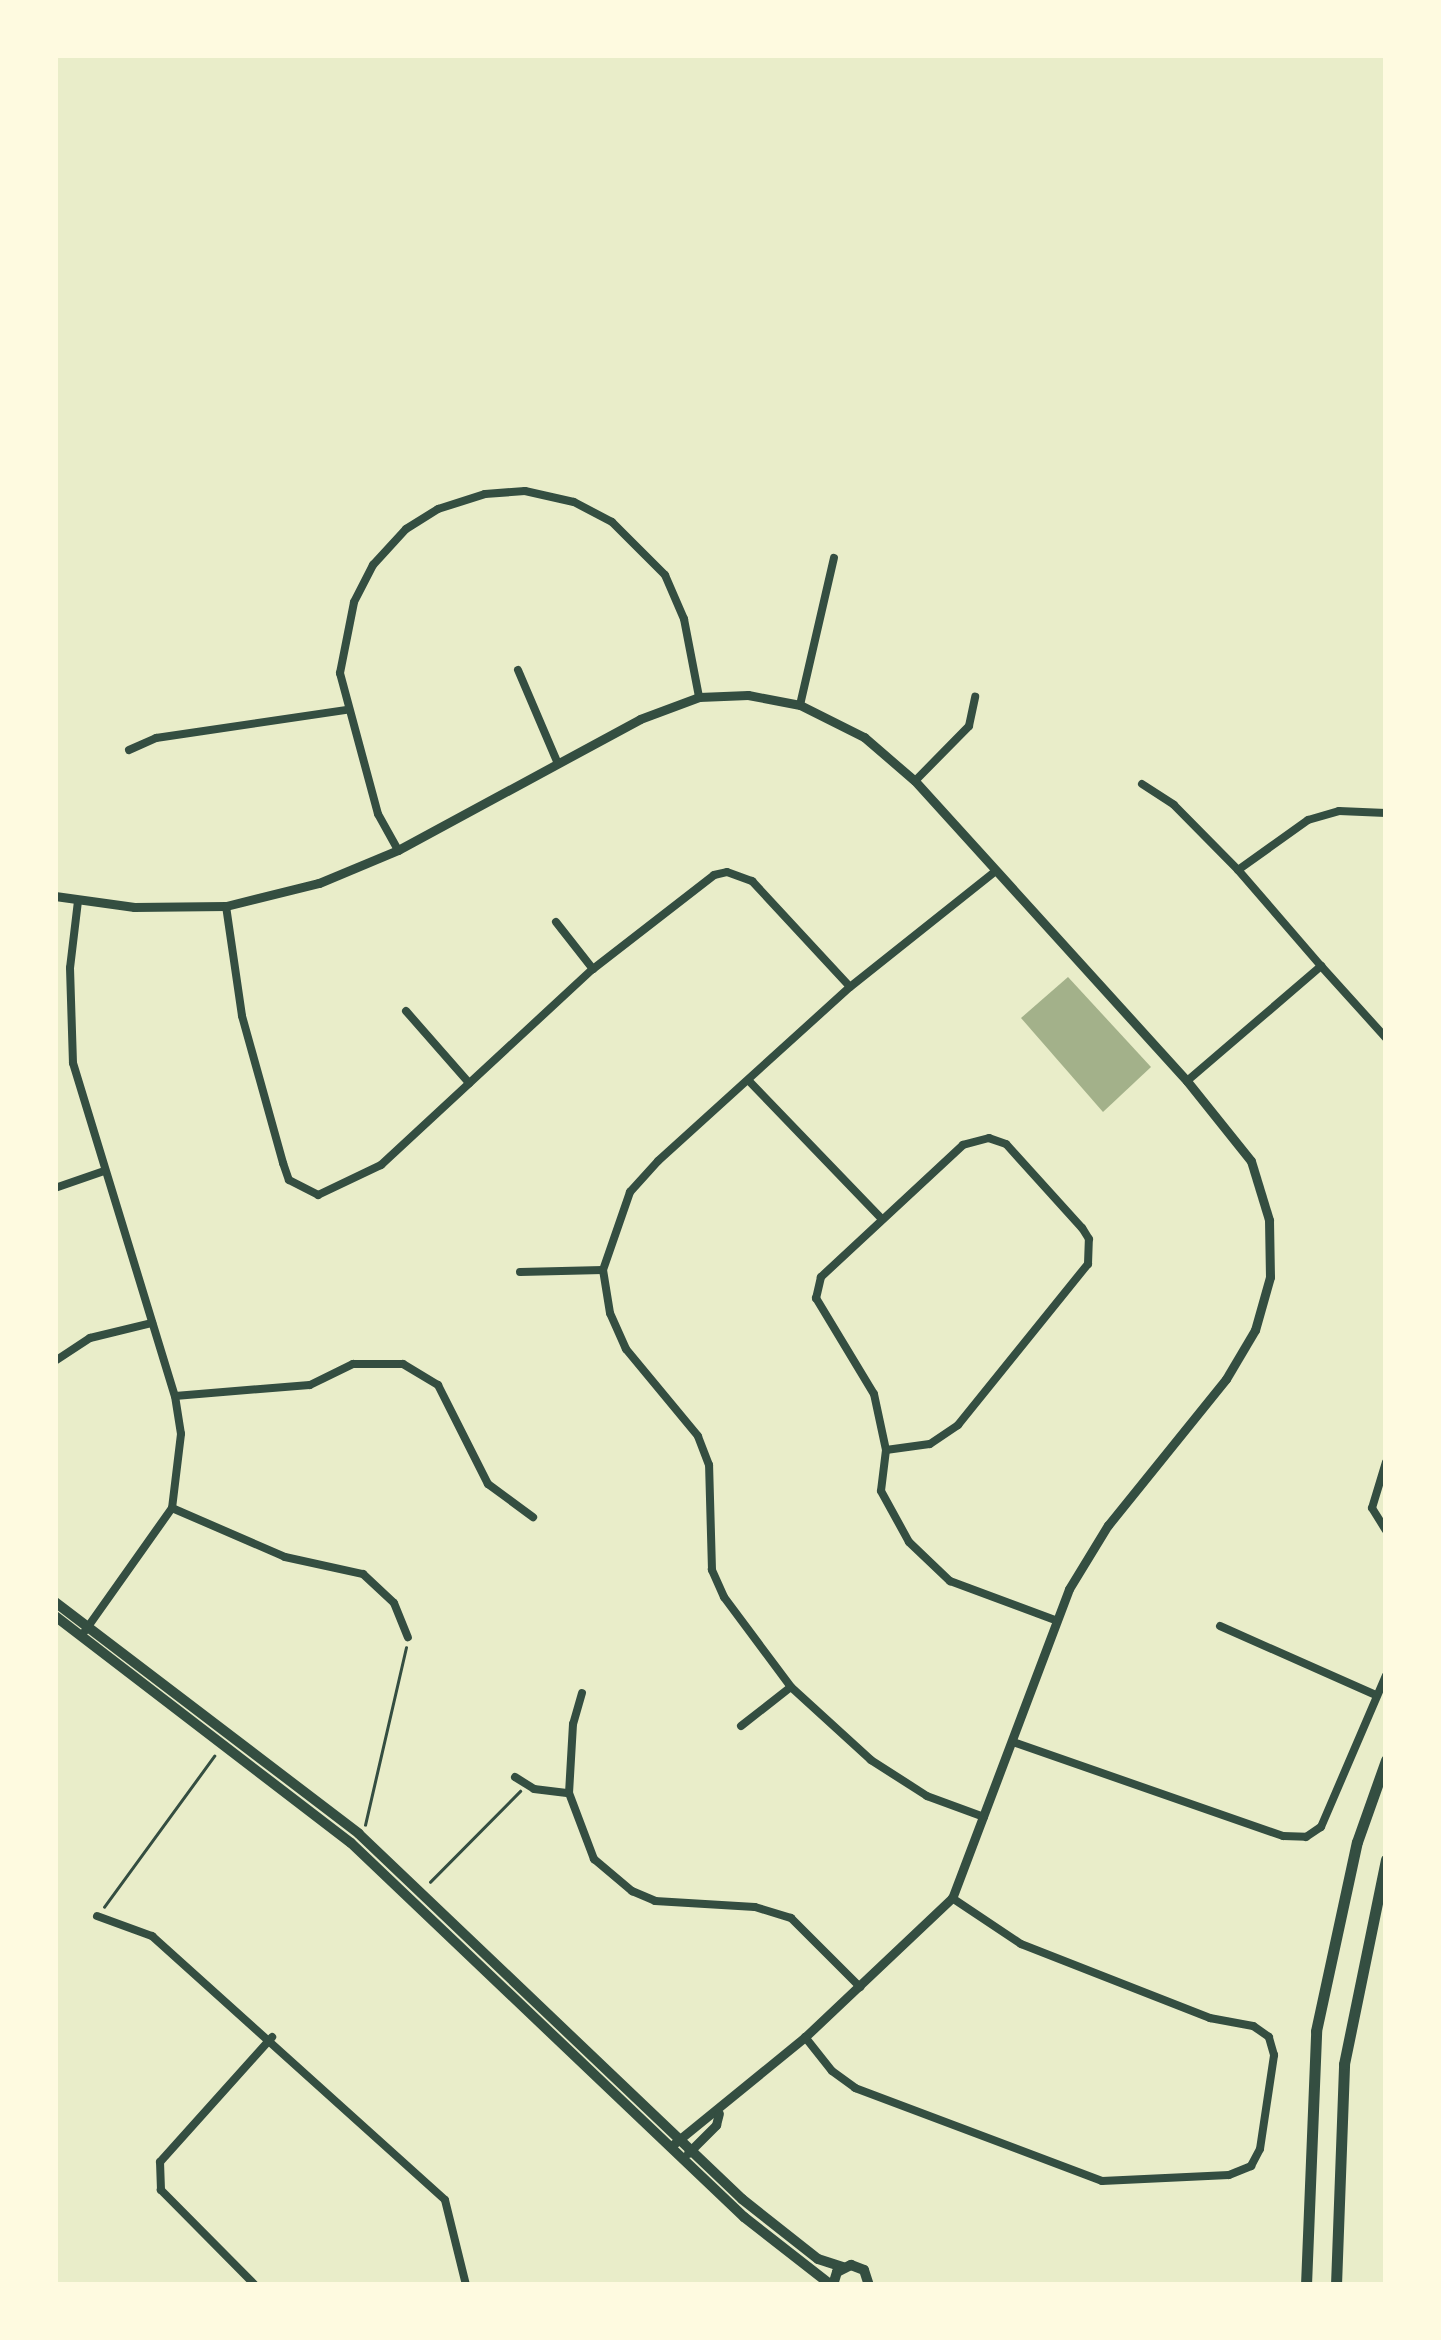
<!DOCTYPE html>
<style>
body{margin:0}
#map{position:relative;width:1441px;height:2340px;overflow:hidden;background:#e9edc9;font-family:Bitter,serif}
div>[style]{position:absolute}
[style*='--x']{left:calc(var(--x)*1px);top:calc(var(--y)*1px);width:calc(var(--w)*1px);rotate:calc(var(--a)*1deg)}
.water>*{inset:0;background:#a3b18a}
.path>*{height:2.5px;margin:-1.25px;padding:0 1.25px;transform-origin:1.25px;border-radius:1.25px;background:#344e41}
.minor>*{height:8px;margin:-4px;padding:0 4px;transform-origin:4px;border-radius:4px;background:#344e41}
.tertiary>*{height:9px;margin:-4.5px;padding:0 4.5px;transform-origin:4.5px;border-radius:4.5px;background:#344e41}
.secondary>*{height:10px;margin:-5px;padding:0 5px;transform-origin:5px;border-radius:5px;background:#344e41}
.primary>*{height:11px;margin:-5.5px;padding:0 5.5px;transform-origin:5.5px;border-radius:5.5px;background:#344e41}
span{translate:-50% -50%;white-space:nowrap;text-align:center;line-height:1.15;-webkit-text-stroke:10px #fefae0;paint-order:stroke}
.frame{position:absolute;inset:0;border:58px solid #fefae0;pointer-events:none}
</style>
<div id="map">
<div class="water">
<div style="clip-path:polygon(1068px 977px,1151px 1067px,1103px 1112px,1021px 1018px)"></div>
</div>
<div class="path">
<div style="--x:365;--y:1825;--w:182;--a:-77"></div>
<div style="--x:430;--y:1882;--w:128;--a:-45.3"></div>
<div style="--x:104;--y:1907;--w:187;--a:-53.9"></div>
</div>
<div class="minor">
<div style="--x:518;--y:670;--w:102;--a:66.9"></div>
<div style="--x:800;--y:705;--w:151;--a:-77"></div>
<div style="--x:129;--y:750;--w:30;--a:-24"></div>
<div style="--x:156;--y:738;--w:191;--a:-8.4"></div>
<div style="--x:915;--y:781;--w:77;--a:-45.5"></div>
<div style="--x:969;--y:726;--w:30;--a:-78"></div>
<div style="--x:1142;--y:784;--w:38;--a:33"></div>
<div style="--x:1174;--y:805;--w:91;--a:45.4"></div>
<div style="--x:398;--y:850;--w:41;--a:-119.1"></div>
<div style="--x:378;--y:814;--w:146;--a:-105.1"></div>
<div style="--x:340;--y:673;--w:72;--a:-78.8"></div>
<div style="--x:354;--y:602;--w:42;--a:-62.8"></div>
<div style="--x:373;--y:565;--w:49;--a:-47.5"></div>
<div style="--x:406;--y:529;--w:38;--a:-32"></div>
<div style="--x:438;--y:509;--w:49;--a:-17.7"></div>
<div style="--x:485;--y:494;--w:40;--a:-4.3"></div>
<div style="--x:525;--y:491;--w:50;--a:12.7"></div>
<div style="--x:574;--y:502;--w:43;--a:27.8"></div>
<div style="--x:612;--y:522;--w:75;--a:45"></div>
<div style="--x:665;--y:575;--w:48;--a:66.6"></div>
<div style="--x:684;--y:619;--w:79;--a:79.1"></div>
<div style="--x:78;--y:901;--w:67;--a:96.8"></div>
<div style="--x:70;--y:968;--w:95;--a:88.2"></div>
<div style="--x:73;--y:1063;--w:348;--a:73"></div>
<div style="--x:175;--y:1396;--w:38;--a:81"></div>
<div style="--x:181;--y:1434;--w:75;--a:96.9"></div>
<div style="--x:172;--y:1508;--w:151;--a:125.3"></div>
<div style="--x:226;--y:906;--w:111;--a:81.7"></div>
<div style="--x:242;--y:1016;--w:153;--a:74.4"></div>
<div style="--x:283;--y:1163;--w:18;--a:71"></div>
<div style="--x:289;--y:1180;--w:33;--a:27"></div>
<div style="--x:318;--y:1195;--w:70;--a:-25.5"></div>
<div style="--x:381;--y:1165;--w:289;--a:-42.8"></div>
<div style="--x:593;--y:969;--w:153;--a:-37.8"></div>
<div style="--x:714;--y:875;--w:13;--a:-13"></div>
<div style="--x:727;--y:872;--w:27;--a:20"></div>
<div style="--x:752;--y:881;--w:144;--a:47.2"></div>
<div style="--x:556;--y:922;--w:60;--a:51.8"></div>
<div style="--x:1321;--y:966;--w:97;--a:47.9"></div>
<div style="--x:406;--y:1011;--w:96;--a:48.8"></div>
<div style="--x:749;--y:1081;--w:192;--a:46.1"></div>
<div style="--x:1187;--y:1081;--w:177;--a:-40.6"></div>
<div style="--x:1321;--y:966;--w:127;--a:-130.8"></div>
<div style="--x:1238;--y:870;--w:86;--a:-35.5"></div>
<div style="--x:1308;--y:820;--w:32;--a:-16"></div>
<div style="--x:1339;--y:811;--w:47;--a:2.4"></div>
<div style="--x:55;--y:1188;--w:52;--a:-19.1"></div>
<div style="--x:520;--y:1272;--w:83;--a:-1.4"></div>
<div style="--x:55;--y:1361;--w:42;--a:-33.3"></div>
<div style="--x:90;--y:1338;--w:64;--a:-13.6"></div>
<div style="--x:175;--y:1396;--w:135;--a:-4.7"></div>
<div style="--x:310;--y:1385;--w:48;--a:-26"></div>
<div style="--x:353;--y:1364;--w:50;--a:0"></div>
<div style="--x:403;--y:1364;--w:41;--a:31"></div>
<div style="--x:438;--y:1385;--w:111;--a:63.2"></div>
<div style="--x:488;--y:1484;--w:56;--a:36.3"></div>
<div style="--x:886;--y:1450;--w:44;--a:-7.8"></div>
<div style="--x:930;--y:1444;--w:34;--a:-34"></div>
<div style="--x:958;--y:1425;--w:207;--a:-51.1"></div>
<div style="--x:1088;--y:1264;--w:25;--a:-88"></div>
<div style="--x:1089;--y:1239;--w:13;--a:-122"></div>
<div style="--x:1082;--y:1228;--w:113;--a:-132.1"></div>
<div style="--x:1006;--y:1144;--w:18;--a:-161"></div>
<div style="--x:989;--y:1138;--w:27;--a:165"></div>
<div style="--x:963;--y:1145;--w:194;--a:137.1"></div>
<div style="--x:821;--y:1277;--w:22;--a:103"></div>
<div style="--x:816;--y:1298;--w:112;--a:58.9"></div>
<div style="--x:874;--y:1394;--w:57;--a:77.9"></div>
<div style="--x:886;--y:1450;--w:41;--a:97"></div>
<div style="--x:881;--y:1491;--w:58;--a:61.2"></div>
<div style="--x:909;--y:1542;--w:57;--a:43.6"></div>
<div style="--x:950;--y:1581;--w:112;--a:20.4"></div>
<div style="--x:1386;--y:1462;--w:48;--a:106.9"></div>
<div style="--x:1372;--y:1508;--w:26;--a:58"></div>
<div style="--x:172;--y:1508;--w:123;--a:23.4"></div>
<div style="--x:285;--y:1557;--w:80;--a:12.3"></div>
<div style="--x:363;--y:1574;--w:42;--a:43.1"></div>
<div style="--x:394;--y:1603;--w:37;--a:68"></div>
<div style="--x:1220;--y:1626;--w:171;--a:23.9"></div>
<div style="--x:582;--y:1693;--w:32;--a:106"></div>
<div style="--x:573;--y:1724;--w:69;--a:93.3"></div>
<div style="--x:569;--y:1793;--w:71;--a:69.3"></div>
<div style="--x:594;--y:1859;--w:50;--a:40.1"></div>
<div style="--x:632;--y:1891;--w:25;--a:23"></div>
<div style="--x:655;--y:1901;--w:100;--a:3.4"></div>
<div style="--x:755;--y:1907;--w:38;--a:17"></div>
<div style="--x:791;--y:1918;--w:98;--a:45"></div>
<div style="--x:741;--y:1726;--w:63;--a:-38"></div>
<div style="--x:1013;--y:1742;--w:286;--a:19.2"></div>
<div style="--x:1283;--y:1836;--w:23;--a:2"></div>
<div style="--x:1306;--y:1837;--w:18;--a:-34"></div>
<div style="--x:1321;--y:1827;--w:165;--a:-66.8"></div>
<div style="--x:515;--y:1777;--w:22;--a:32"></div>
<div style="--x:534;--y:1789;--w:35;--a:7"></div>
<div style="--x:984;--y:1817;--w:61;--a:-159.8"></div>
<div style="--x:927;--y:1796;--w:67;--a:-147.3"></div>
<div style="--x:871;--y:1760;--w:108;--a:-137.6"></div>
<div style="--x:791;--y:1687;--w:112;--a:-126.7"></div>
<div style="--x:724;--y:1597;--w:30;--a:-114"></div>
<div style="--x:712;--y:1570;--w:105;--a:-91.6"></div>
<div style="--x:709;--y:1465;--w:31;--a:-111"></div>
<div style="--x:698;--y:1436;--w:113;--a:-129.6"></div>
<div style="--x:626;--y:1349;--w:39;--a:-114"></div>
<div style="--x:610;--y:1313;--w:44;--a:-99.2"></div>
<div style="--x:603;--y:1270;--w:83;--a:-70.9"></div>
<div style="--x:630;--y:1192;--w:42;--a:-47.9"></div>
<div style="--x:658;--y:1161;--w:259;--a:-42.2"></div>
<div style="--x:850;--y:987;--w:186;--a:-38.5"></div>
<div style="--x:97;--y:1916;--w:59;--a:20"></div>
<div style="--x:152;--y:1936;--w:394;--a:42"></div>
<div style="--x:445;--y:2200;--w:88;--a:76.1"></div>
<div style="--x:805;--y:2037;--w:43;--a:51.5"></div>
<div style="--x:832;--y:2071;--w:29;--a:36"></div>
<div style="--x:855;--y:2088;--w:264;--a:20.6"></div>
<div style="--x:1102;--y:2181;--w:127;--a:-2.7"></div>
<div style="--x:1229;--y:2175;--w:24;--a:-22"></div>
<div style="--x:1251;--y:2166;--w:19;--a:-62"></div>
<div style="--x:1260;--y:2149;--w:95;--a:-81.5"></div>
<div style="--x:1274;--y:2055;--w:19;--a:-106"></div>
<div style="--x:1269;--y:2037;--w:19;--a:-145"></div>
<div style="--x:1253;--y:2026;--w:44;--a:-169.5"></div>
<div style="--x:1210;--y:2018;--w:203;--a:-158.6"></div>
<div style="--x:1021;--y:1944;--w:83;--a:-146.3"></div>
<div style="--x:255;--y:2285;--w:134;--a:-134.7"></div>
<div style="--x:161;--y:2190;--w:28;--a:-92"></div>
<div style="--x:160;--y:2162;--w:168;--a:-48.1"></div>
</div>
<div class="tertiary">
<div style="--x:55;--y:896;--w:80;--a:7.9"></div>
<div style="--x:134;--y:907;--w:92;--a:-0.6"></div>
<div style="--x:226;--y:906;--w:96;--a:-13.9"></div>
<div style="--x:319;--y:883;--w:86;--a:-22.7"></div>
<div style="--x:398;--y:850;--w:275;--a:-28.4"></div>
<div style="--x:640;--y:719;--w:63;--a:-20.4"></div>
<div style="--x:699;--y:697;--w:49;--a:-2.3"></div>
<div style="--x:748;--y:695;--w:53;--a:10.9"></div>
<div style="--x:800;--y:705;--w:72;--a:26.6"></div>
<div style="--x:864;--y:737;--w:67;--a:40.8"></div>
<div style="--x:915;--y:781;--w:405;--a:47.8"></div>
<div style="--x:1187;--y:1081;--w:102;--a:51.3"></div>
<div style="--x:1251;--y:1161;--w:62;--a:73"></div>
<div style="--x:1269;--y:1220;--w:57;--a:89"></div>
<div style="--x:1270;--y:1277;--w:55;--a:105.8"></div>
<div style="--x:1255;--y:1330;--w:57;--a:120.6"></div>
<div style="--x:1226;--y:1379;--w:188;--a:128.9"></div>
<div style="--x:1108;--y:1525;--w:75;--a:121.4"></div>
<div style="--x:1069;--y:1589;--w:330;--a:110.7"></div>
<div style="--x:952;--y:1898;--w:202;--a:136.6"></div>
<div style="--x:805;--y:2037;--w:169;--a:140.8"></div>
<div style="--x:688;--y:2153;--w:40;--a:-45"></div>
<div style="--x:716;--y:2125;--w:12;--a:-76"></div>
</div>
<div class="secondary">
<div style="--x:55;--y:1602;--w:382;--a:37.3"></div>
<div style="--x:359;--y:1834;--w:529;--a:43.62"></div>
<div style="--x:742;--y:2199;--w:97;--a:38.3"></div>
<div style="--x:818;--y:2259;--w:26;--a:18"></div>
<div style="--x:55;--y:1616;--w:373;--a:37.5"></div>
<div style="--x:351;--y:1843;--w:543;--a:43.58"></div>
<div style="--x:744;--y:2217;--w:110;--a:38"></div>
<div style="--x:833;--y:2285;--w:14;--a:-73"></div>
<div style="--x:837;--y:2272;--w:16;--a:-27"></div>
<div style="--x:851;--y:2265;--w:14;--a:21"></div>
<div style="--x:864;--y:2270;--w:16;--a:72"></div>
</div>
<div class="primary">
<div style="--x:1306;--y:2285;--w:254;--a:-87.7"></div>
<div style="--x:1316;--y:2031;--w:193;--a:-77.8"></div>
<div style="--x:1357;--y:1842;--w:87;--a:-70.5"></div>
<div style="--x:1336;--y:2285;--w:221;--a:-87.9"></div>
<div style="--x:1344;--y:2064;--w:209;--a:-78.4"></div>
</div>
<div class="frame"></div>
</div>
